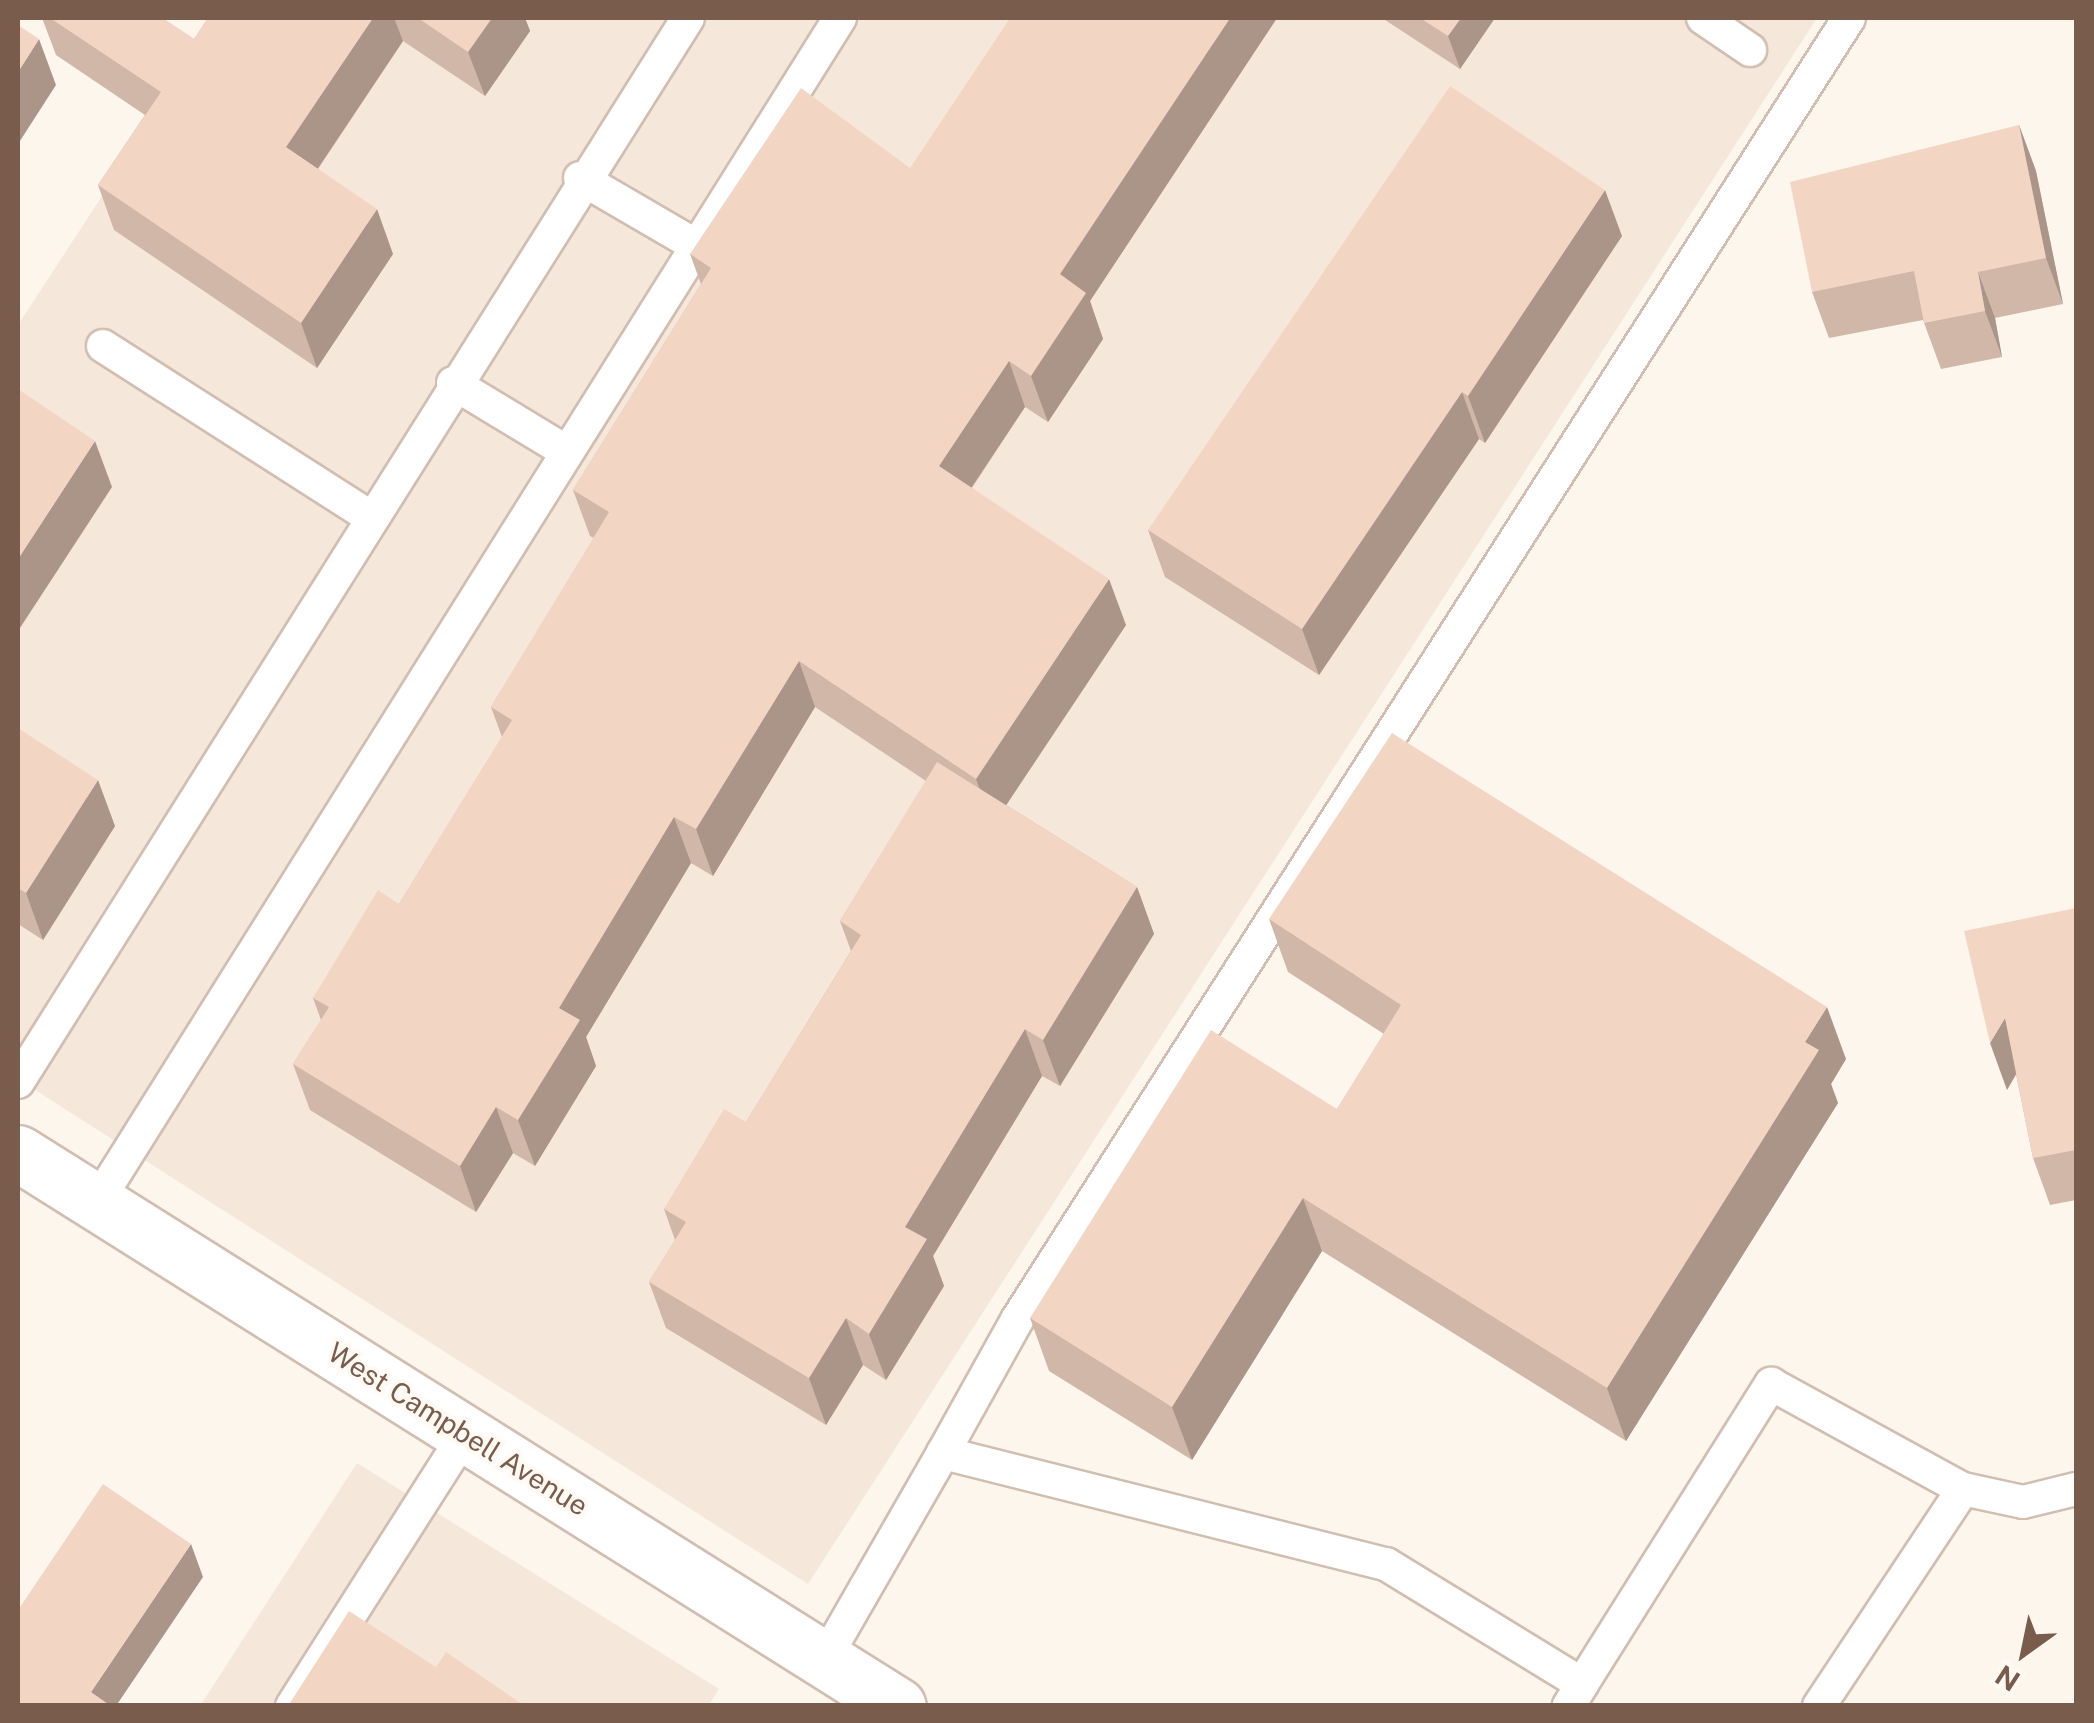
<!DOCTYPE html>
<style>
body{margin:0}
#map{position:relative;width:2094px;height:1723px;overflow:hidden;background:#fdf6ec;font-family:"Public Sans",sans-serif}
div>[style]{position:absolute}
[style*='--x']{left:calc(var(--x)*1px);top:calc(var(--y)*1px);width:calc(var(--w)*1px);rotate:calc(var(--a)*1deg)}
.residential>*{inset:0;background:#f5e8da}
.roads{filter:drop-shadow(2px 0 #d1beb0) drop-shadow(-2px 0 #d1beb0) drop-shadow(0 2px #d1beb0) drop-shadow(0 -2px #d1beb0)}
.service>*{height:32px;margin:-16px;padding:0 16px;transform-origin:16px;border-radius:16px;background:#fff}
.tertiary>*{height:55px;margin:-27.5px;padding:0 27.5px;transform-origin:27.5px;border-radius:27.5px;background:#fff}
.wall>*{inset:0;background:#d1b7a8}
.shaded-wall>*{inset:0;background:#aa9588}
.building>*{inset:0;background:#f3d5c3}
span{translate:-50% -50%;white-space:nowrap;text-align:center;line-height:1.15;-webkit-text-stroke:8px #fffaf3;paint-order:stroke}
.street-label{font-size:28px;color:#7a5c4d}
.frame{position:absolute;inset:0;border:20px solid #7a5c4d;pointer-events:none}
.north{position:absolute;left:1974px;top:1603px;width:100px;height:100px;-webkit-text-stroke:8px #fffaf3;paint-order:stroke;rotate:213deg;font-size:28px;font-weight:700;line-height:40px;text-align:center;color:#7a5c4d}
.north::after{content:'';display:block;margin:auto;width:35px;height:45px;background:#7a5c4d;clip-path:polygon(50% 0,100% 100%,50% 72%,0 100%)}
</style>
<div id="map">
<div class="residential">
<div style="clip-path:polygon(218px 18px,1817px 18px,808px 1584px,18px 1079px,18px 325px)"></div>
<div style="clip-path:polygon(357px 1463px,719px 1689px,708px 1706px,200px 1706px)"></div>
</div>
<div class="roads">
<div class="service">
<div style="--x:1703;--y:18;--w:57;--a:34.2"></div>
<div style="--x:580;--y:178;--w:135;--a:30.2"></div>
<div style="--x:103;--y:346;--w:316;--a:32.6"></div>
<div style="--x:453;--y:383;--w:133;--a:31.2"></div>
<div style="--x:18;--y:1082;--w:1257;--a:-57.8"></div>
<div style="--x:97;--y:1202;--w:1398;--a:-57.89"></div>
<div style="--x:943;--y:1453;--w:152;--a:-60.9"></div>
<div style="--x:1017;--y:1320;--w:1545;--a:-57.42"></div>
<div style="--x:824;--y:1660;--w:239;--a:-60.1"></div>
<div style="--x:943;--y:1453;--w:457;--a:14.1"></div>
<div style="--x:1386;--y:1564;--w:230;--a:31.5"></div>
<div style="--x:1582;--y:1684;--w:26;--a:121"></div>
<div style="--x:1582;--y:1684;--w:355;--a:-57.8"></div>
<div style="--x:1771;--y:1384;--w:219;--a:28.7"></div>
<div style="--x:1963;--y:1489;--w:61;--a:12.2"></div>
<div style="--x:2023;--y:1502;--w:55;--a:-13.8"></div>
<div style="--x:292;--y:1706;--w:322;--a:-57.5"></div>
<div style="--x:1819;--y:1706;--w:260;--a:-56.4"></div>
</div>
<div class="tertiary">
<div style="--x:18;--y:1153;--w:1039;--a:32.15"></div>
</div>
</div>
<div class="wall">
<div style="clip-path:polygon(42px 18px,162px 18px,194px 39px,208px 18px,525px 18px,530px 31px,485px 96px,403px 41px,318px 169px,393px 254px,317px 368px,114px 230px,98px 185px,145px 115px,56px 55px)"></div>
<div style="clip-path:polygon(1277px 18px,1090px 301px,1103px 339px,1048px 422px,1025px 407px,972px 488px,1126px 625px,1006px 805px,1137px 887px,1154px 934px,1060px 1086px,1042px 1076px,933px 1256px,944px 1286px,886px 1380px,863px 1365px,826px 1425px,666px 1328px,649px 1282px,675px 1240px,664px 1209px,746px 1122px,851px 951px,840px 921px,926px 781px,815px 707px,713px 876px,691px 863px,586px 1037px,596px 1066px,535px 1166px,513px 1153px,476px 1212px,310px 1110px,293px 1064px,321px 1020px,313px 998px,399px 904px,502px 737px,491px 707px,594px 538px,590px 536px,573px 490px,701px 284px,690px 254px,910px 168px)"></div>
<div style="clip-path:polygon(1382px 18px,1495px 18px,1460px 69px)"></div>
<div style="clip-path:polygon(2019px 125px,2036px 171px,2063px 304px,1995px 318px,2002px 357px,1941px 369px,1923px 320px,1829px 338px,1812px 292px)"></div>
<div style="clip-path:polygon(1622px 236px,1485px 443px,1479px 439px,1319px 675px,1165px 577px,1148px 530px)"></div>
<div style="clip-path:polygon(18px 728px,115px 826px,43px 940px,18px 924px)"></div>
<div style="clip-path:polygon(2076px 908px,2076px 1200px,2050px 1205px,2033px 1158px,2016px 1074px,2007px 1090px)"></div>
<div style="clip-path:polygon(1269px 919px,1846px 1059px,1831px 1084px,1838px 1103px,1626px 1441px,1322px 1251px,1192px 1460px,1049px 1371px,1030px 1318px,1337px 1109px,1384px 1034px,1288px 972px)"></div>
</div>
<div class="shaded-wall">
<div style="clip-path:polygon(373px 18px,394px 18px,403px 41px,302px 192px,286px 147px)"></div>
<div style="clip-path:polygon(492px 18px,525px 18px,530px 31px,485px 96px,468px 52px)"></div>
<div style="clip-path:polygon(1230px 18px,1277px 18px,1090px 301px,1103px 339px,1048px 422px,1031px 376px,1060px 274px)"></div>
<div style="clip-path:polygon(1461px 18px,1495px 18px,1460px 69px,1448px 36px)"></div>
<div style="clip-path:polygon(39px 39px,56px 85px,18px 144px,18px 72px)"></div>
<div style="clip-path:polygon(2019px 125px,2036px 171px,2063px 304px,2046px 258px)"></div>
<div style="clip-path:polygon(1605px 190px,1622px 236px,1485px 443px,1468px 396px)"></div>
<div style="clip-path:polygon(377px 209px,393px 254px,317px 368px,301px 323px)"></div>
<div style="clip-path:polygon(1978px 272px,1995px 318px,2002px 357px,1985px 311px)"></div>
<div style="clip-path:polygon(1009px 361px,1025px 407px,955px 512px,939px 466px)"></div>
<div style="clip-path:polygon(1462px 392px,1479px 439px,1319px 675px,1302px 629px)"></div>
<div style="clip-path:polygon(95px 441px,112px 487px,18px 631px,18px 559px)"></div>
<div style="clip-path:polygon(1109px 579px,1126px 625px,993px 825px,976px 779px)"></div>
<div style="clip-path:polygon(799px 661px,815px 707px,713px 876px,696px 829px)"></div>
<div style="clip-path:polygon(98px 780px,115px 826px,43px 940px,26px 893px)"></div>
<div style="clip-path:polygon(674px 817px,691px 863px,586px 1037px,596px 1066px,535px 1166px,518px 1120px,559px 1008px)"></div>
<div style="clip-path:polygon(1137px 887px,1154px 934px,1060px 1086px,1043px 1040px)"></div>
<div style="clip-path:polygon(1827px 1007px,1846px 1059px,1831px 1084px,1838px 1103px,1626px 1441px,1607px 1388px,1805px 1042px)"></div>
<div style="clip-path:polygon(2005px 1018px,2022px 1064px,2007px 1090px,1990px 1043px)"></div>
<div style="clip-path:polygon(1025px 1029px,1042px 1076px,933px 1256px,944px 1286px,886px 1380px,869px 1334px,905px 1227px)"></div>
<div style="clip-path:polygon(496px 1107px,513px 1153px,476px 1212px,460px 1166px)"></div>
<div style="clip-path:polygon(1303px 1198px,1322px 1251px,1192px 1460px,1172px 1407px)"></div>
<div style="clip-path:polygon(846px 1318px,863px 1365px,826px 1425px,809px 1378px)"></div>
<div style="clip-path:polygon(191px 1544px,203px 1577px,116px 1706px,96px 1706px,91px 1692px)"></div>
</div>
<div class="building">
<div style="clip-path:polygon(50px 18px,162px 18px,194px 39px,208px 18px,373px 18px,286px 147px,377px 209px,301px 323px,98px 185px,161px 92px)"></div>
<div style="clip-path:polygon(418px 18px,492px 18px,468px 52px)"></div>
<div style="clip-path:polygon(1010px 18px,1230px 18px,1060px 274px,1086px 293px,1031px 376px,1009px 361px,939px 466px,1109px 579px,976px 779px,799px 661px,696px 829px,674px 817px,559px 1008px,580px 1020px,518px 1120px,496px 1107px,460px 1166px,293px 1064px,329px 1007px,313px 998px,378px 890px,399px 904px,512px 720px,491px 707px,609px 512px,573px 490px,711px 268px,690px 254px,801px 88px,910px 168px)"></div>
<div style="clip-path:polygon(1420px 18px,1461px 18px,1448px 36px)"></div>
<div style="clip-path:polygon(18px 25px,39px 39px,18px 72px)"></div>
<div style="clip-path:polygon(1450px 86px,1605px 190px,1468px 396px,1462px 392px,1302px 629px,1148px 530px)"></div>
<div style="clip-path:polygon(2019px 125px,2046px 258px,1978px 272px,1985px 311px,1924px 323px,1914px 271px,1812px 292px,1790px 182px)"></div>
<div style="clip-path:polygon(18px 389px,95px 441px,18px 559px)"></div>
<div style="clip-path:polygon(18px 728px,98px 780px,26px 893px,18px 888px)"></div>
<div style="clip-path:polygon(1392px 733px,1827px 1007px,1805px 1042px,1819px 1050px,1607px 1388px,1303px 1198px,1172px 1407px,1030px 1318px,1211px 1030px,1337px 1109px,1401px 1005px,1269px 919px)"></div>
<div style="clip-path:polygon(937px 762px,1137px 887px,1043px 1040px,1025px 1029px,905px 1227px,927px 1239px,869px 1334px,846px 1318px,809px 1378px,649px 1282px,686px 1222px,664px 1209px,724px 1109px,746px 1122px,861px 935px,840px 921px)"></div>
<div style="clip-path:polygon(2076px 908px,2076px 1150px,2033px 1158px,2005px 1018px,1990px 1043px,1964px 931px)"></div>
<div style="clip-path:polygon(103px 1484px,191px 1544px,91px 1692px,111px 1706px,18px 1706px,18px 1610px)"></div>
<div style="clip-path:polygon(349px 1611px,436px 1667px,446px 1652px,525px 1706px,288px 1706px)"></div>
</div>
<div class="street-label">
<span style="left:458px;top:1429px;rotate:32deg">West Campbell Avenue</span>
</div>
<div class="frame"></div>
<div class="north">N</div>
</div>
